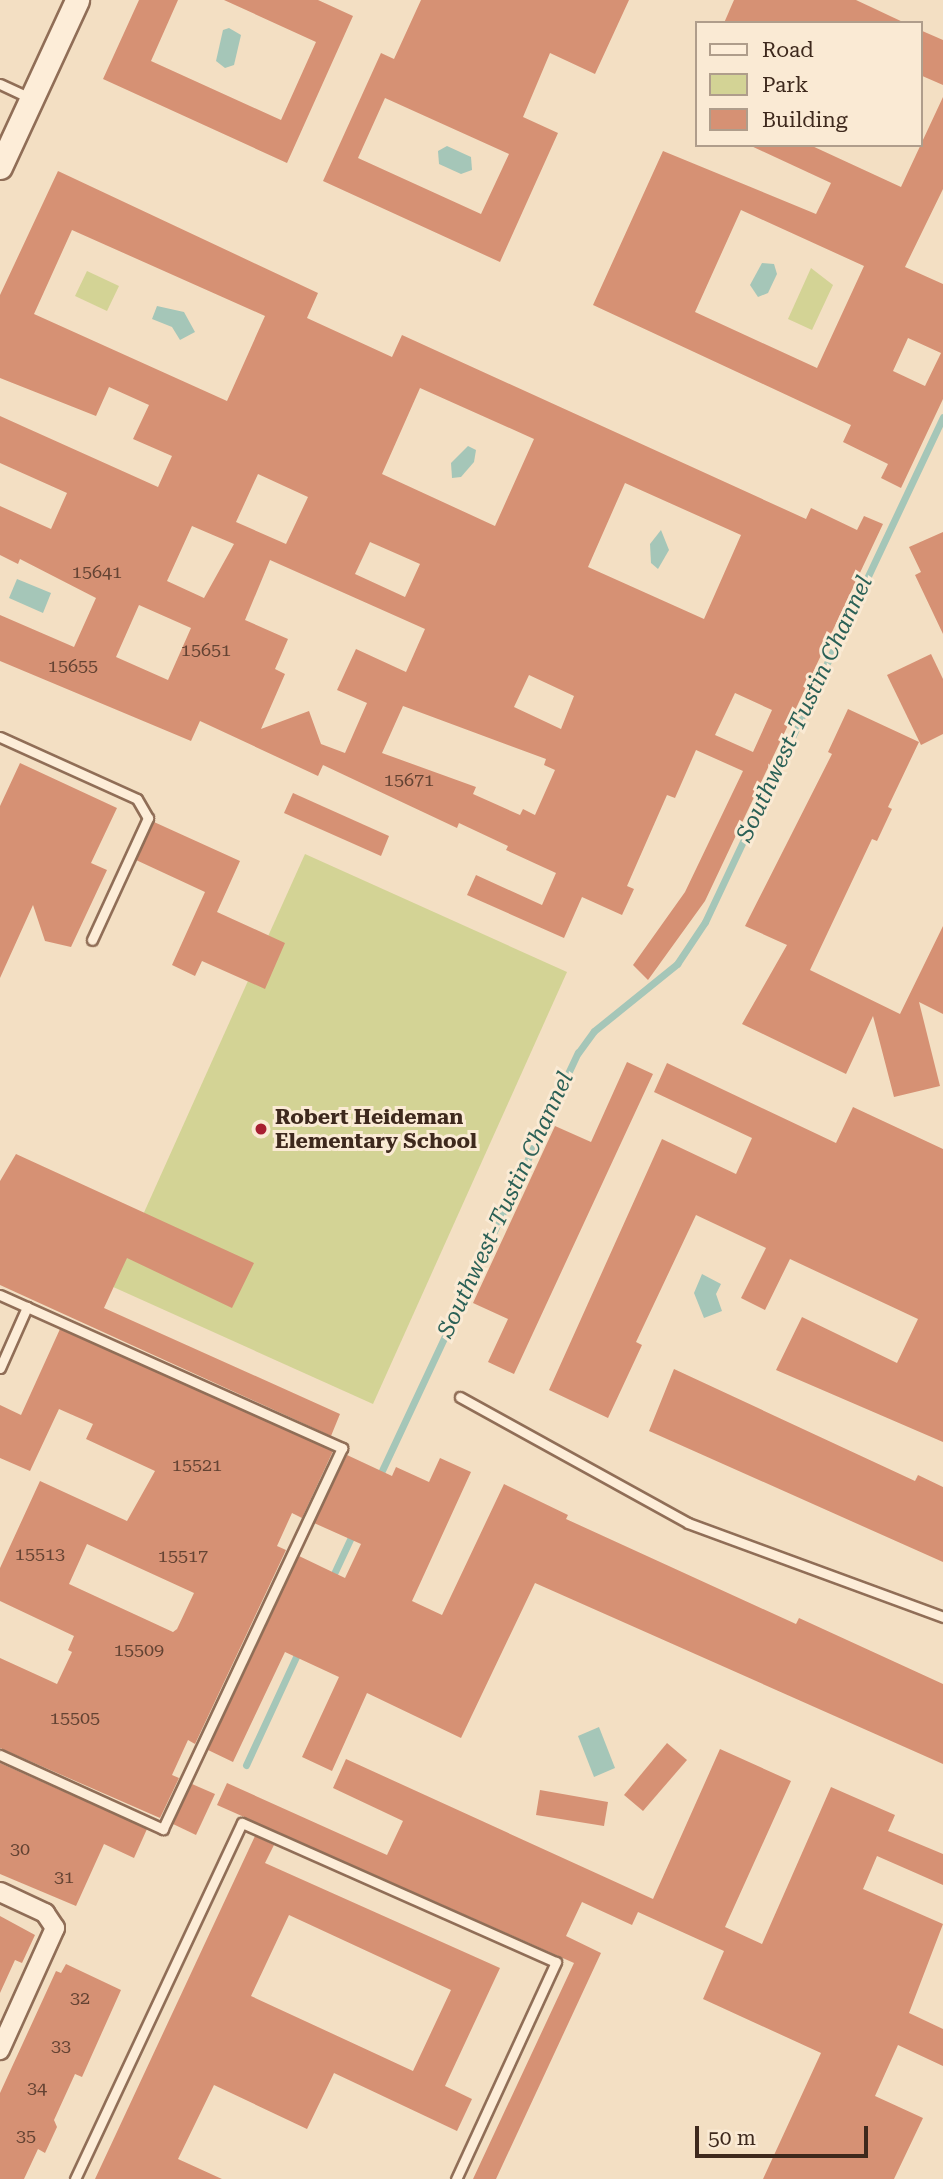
<!DOCTYPE html>
<style>
body{margin:0}
#map{position:relative;width:943px;height:2179px;overflow:hidden;background:#f3dfc3;font-family:"Roboto Serif",serif}
div>[style]{position:absolute}
[style*='--x']{left:calc(var(--x)*1px);top:calc(var(--y)*1px);width:calc(var(--w)*1px);rotate:calc(var(--a)*1deg)}
.green>*{inset:0;background:#d3d395}
.water>*{inset:0;background:#a5c6b8}
.stream>*{height:7px;margin:-3.5px;padding:0 3.5px;transform-origin:3.5px;border-radius:3.5px;background:#a5c6b8}
.building>*{inset:0;background:#d69174}
.roads{filter:drop-shadow(2px 0 #906e57) drop-shadow(-2px 0 #906e57) drop-shadow(0 2px #906e57) drop-shadow(0 -2px #906e57)}
.service>*{height:9px;margin:-4.5px;padding:0 4.5px;transform-origin:4.5px;border-radius:4.5px;background:#fdedd8}
.minor>*{height:18px;margin:-9px;padding:0 9px;transform-origin:9px;border-radius:9px;background:#fdedd8}
.tertiary>*{height:23px;margin:-11.5px;padding:0 11.5px;transform-origin:11.5px;border-radius:11.5px;background:#fdedd8}
.dots>*{width:19px;height:19px;translate:-50% -50%;box-sizing:border-box;border:4px solid #faead4;border-radius:50%}
span{translate:-50% -50%;white-space:nowrap;text-align:center;line-height:1.15;-webkit-text-stroke:6px #faead4;paint-order:stroke}
.number-label{font-size:18px;color:#644333}
.number-label span{-webkit-text-stroke-width:0}
.poi-label{font-size:21px;color:#3e291d;font-weight:700}
.left{translate:0 -50%;text-align:left}
.water-label{font-size:23px;color:#2a6056;font-style:italic}
.legend{position:absolute;left:695px;top:21px;width:228px;height:126px;box-sizing:border-box;background:#faead4;border:2px solid #af9d8b;margin:0;padding:9px 12px;list-style:none;font-size:21px;color:#3e291d}
.legend li{display:flex;align-items:center;gap:14px;height:35px}
.legend b{width:35px;border:2px solid #af9d8b}
.scale{position:absolute;left:695px;top:2126px;width:173px;height:32px;box-sizing:border-box;border:4px solid #3e291d;border-top:0;padding-left:9px;font-size:21px;line-height:24px;white-space:nowrap;color:#3e291d;-webkit-text-stroke:5px #faead4;paint-order:stroke}
</style>
<div id="map">
<div class="green">
<div style="clip-path:polygon(811px 268px,833px 285px,812px 330px,788px 319px)"></div>
<div style="clip-path:polygon(87px 271px,119px 286px,107px 311px,75px 296px)"></div>
<div style="clip-path:polygon(305px 854px,567px 972px,373px 1404px,111px 1286px)"></div>
</div>
<div class="water">
<div style="clip-path:polygon(229px 28px,241px 35px,234px 65px,225px 68px,216px 61px,223px 30px)"></div>
<div style="clip-path:polygon(447px 146px,471px 157px,472px 170px,461px 174px,439px 164px,438px 151px)"></div>
<div style="clip-path:polygon(762px 263px,774px 264px,777px 274px,768px 293px,758px 297px,750px 285px)"></div>
<div style="clip-path:polygon(157px 306px,184px 312px,195px 332px,180px 340px,172px 327px,152px 319px)"></div>
<div style="clip-path:polygon(468px 446px,476px 450px,474px 462px,461px 477px,452px 478px,451px 463px)"></div>
<div style="clip-path:polygon(661px 530px,669px 550px,658px 569px,651px 563px,650px 544px)"></div>
<div style="clip-path:polygon(17px 579px,51px 593px,43px 613px,9px 598px)"></div>
<div style="clip-path:polygon(702px 1274px,721px 1284px,716px 1294px,722px 1311px,704px 1318px,694px 1293px)"></div>
<div style="clip-path:polygon(599px 1727px,615px 1768px,594px 1777px,578px 1736px)"></div>
</div>
<div class="stream">
<div style="--x:378;--y:1479;--w:471;--a:-64.9"></div>
<div style="--x:578;--y:1053;--w:27;--a:-54"></div>
<div style="--x:594;--y:1031;--w:107;--a:-38.9"></div>
<div style="--x:677;--y:964;--w:50;--a:-56.3"></div>
<div style="--x:705;--y:922;--w:558;--a:-64.77"></div>
<div style="--x:331;--y:1580;--w:54;--a:-64.9"></div>
<div style="--x:246;--y:1765;--w:129;--a:-65.2"></div>
</div>
<div class="building">
<div style="clip-path:polygon(139px 0,178px 0,151px 61px,281px 120px,316px 42px,224px 0,318px 0,353px 16px,287px 163px,103px 79px)"></div>
<div style="clip-path:polygon(evenodd,421px 0,629px 0,595px 74px,550px 53px,523px 117px,558px 133px,500px 262px,323px 181px,381px 53px,394px 59px,421px 0,385px 98px,509px 154px,481px 214px,358px 158px,385px 98px)"></div>
<div style="clip-path:polygon(734px 0,856px 0,905px 23px,724px 23px)"></div>
<div style="clip-path:polygon(920px 30px,943px 40px,943px 85px,920px 75px)"></div>
<div style="clip-path:polygon(evenodd,943px 97px,943px 189px,905px 267px,943px 284px,943px 399px,901px 488px,881px 478px,888px 464px,843px 442px,851px 425px,593px 305px,663px 151px,816px 214px,831px 183px,749px 145px,810px 145px,901px 187px,943px 97px,741px 210px,864px 266px,817px 368px,695px 312px,741px 210px,943px 97px,908px 338px,941px 353px,925px 386px,893px 371px,908px 338px)"></div>
<div style="clip-path:polygon(evenodd,58px 171px,318px 293px,307px 318px,392px 357px,402px 335px,806px 519px,811px 508px,857px 530px,864px 516px,883px 524px,705px 901px,648px 980px,633px 965px,685px 892px,743px 771px,696px 750px,675px 798px,667px 795px,627px 886px,634px 889px,622px 915px,582px 897px,564px 938px,467px 895px,476px 875px,542px 905px,556px 873px,506px 850px,508px 846px,459px 823px,457px 828px,323px 765px,318px 776px,200px 721px,191px 741px,0 661px,0 615px,74px 647px,96px 598px,20px 559px,18px 564px,0 555px,0 506px,51px 529px,67px 493px,0 463px,0 416px,158px 487px,172px 456px,133px 439px,149px 405px,109px 387px,96px 416px,0 378px,0 295px,58px 171px,72px 230px,265px 316px,227px 401px,34px 314px,72px 230px,58px 171px,420px 388px,534px 439px,495px 526px,382px 474px,420px 388px,58px 171px,258px 474px,308px 497px,286px 544px,236px 522px,258px 474px,58px 171px,625px 483px,741px 535px,704px 619px,588px 567px,625px 483px,58px 171px,192px 526px,234px 544px,204px 598px,167px 581px,192px 526px,58px 171px,370px 542px,420px 564px,405px 597px,355px 574px,370px 542px,58px 171px,270px 560px,425px 629px,406px 672px,356px 649px,337px 690px,367px 703px,345px 753px,321px 744px,309px 711px,261px 729px,285px 674px,275px 669px,288px 639px,245px 620px,270px 560px,58px 171px,139px 605px,191px 628px,168px 680px,116px 657px,139px 605px,58px 171px,529px 675px,574px 696px,561px 729px,514px 707px,529px 675px,58px 171px,735px 693px,772px 710px,753px 752px,715px 735px,735px 693px,58px 171px,403px 706px,546px 759px,544px 765px,555px 770px,535px 815px,523px 809px,520px 815px,473px 794px,476px 787px,382px 753px,403px 706px)"></div>
<div style="clip-path:polygon(943px 532px,943px 634px,915px 575px,921px 572px,909px 547px)"></div>
<div style="clip-path:polygon(931px 654px,943px 679px,943px 734px,921px 745px,887px 675px)"></div>
<div style="clip-path:polygon(848px 709px,919px 742px,888px 807px,892px 809px,877px 841px,872px 839px,810px 970px,900px 1014px,943px 926px,943px 1014px,919px 1002px,940px 1086px,894px 1097px,873px 1016px,846px 1074px,742px 1024px,787px 945px,745px 926px,832px 754px,828px 752px)"></div>
<div style="clip-path:polygon(20px 763px,117px 808px,91px 863px,107px 870px,71px 947px,45px 941px,33px 905px,0 978px,0 806px)"></div>
<div style="clip-path:polygon(293px 793px,389px 836px,381px 856px,284px 813px)"></div>
<div style="clip-path:polygon(154px 822px,240px 861px,217px 912px,285px 943px,265px 989px,202px 961px,195px 976px,172px 965px,205px 892px,136px 860px)"></div>
<div style="clip-path:polygon(627px 1062px,653px 1074px,514px 1374px,488px 1362px,508px 1319px,473px 1303px,555px 1126px,591px 1142px)"></div>
<div style="clip-path:polygon(667px 1063px,836px 1143px,853px 1107px,943px 1149px,943px 1442px,776px 1370px,802px 1317px,897px 1363px,918px 1319px,790px 1259px,765px 1310px,741px 1298px,766px 1248px,696px 1215px,636px 1342px,642px 1345px,608px 1418px,549px 1390px,662px 1139px,736px 1174px,752px 1138px,654px 1092px)"></div>
<div style="clip-path:polygon(16px 1154px,254px 1263px,232px 1308px,127px 1258px,104px 1308px,340px 1414px,331px 1436px,0 1285px,0 1181px)"></div>
<div style="clip-path:polygon(evenodd,60px 1329px,333px 1451px,302px 1518px,292px 1513px,277px 1546px,286px 1550px,195px 1744px,188px 1740px,172px 1775px,179px 1778px,160px 1818px,0 1748px,0 1658px,57px 1684px,72px 1652px,68px 1650px,74px 1636px,0 1601px,0 1568px,40px 1481px,127px 1521px,155px 1471px,86px 1439px,93px 1424px,59px 1409px,30px 1471px,0 1458px,0 1405px,21px 1415px,60px 1329px,87px 1544px,194px 1593px,177px 1629px,173px 1632px,69px 1584px,87px 1544px)"></div>
<div style="clip-path:polygon(674px 1369px,915px 1481px,918px 1475px,943px 1487px,943px 1562px,649px 1431px)"></div>
<div style="clip-path:polygon(347px 1455px,392px 1476px,396px 1467px,429px 1482px,440px 1458px,471px 1472px,412px 1601px,442px 1615px,504px 1484px,568px 1515px,566px 1519px,796px 1624px,799px 1618px,943px 1684px,943px 1764px,535px 1583px,461px 1738px,367px 1693px,332px 1771px,302px 1757px,339px 1677px,285px 1652px,233px 1762px,208px 1750px,299px 1556px,345px 1578px,361px 1544px,314px 1523px)"></div>
<div style="clip-path:polygon(667px 1743px,687px 1760px,643px 1811px,624px 1795px)"></div>
<div style="clip-path:polygon(720px 1749px,791px 1781px,725px 1927px,762px 1944px,831px 1787px,895px 1815px,888px 1831px,943px 1854px,943px 1885px,877px 1856px,863px 1889px,943px 1924px,909px 2013px,943px 2029px,943px 2066px,898px 2045px,875px 2096px,923px 2118px,894px 2179px,763px 2179px,821px 2053px,703px 1999px,724px 1951px,638px 1912px,632px 1925px,582px 1902px,566px 1936px,601px 1953px,496px 2179px,473px 2179px,574px 1963px,217px 1805px,227px 1783px,387px 1855px,403px 1821px,333px 1788px,346px 1759px,653px 1899px)"></div>
<div style="clip-path:polygon(0 1763px,147px 1829px,134px 1858px,104px 1844px,76px 1906px,0 1874px)"></div>
<div style="clip-path:polygon(192px 1784px,215px 1794px,196px 1835px,173px 1824px)"></div>
<div style="clip-path:polygon(540px 1790px,608px 1802px,604px 1826px,536px 1815px)"></div>
<div style="clip-path:polygon(evenodd,255px 1836px,274px 1845px,265px 1863px,500px 1968px,445px 2086px,472px 2099px,457px 2131px,334px 2073px,307px 2129px,214px 2085px,178px 2159px,222px 2179px,95px 2179px,255px 1836px,289px 1915px,451px 1990px,413px 2071px,251px 1996px,289px 1915px)"></div>
<div style="clip-path:polygon(0 1916px,35px 1935px,22px 1963px,15px 1960px,0 1993px)"></div>
<div style="clip-path:polygon(66px 1964px,121px 1990px,82px 2077px,75px 2074px,54px 2120px,57px 2127px,45px 2153px,38px 2149px,24px 2179px,0 2179px,0 2093px,56px 1971px,61px 1973px)"></div>
</div>
<div class="roads">
<div class="service">
<div style="--x:0;--y:84;--w:33;--a:25"></div>
<div style="--x:0;--y:737;--w:150;--a:24.3"></div>
<div style="--x:137;--y:799;--w:22;--a:60"></div>
<div style="--x:148;--y:818;--w:134;--a:114.7"></div>
<div style="--x:0;--y:1295;--w:375;--a:24.1"></div>
<div style="--x:342;--y:1448;--w:421;--a:115.2"></div>
<div style="--x:163;--y:1829;--w:179;--a:-155.6"></div>
<div style="--x:0;--y:1368;--w:67;--a:-66.1"></div>
<div style="--x:460;--y:1397;--w:260;--a:28.9"></div>
<div style="--x:688;--y:1523;--w:272;--a:20.2"></div>
<div style="--x:75;--y:2179;--w:393;--a:-64.9"></div>
<div style="--x:242;--y:1823;--w:343;--a:23.9"></div>
<div style="--x:556;--y:1962;--w:239;--a:114.7"></div>
</div>
<div class="minor">
<div style="--x:0;--y:1892;--w:50;--a:25"></div>
<div style="--x:45;--y:1913;--w:18;--a:56"></div>
<div style="--x:55;--y:1928;--w:134;--a:114.3"></div>
</div>
<div class="tertiary">
<div style="--x:0;--y:167;--w:184;--a:-65.2"></div>
</div>
</div>
<div class="dots">
<div style="left:261px;top:1129px;background:#a71f31"></div>
</div>
<div class="number-label">
<span style="left:97px;top:572px">15641</span>
<span style="left:206px;top:650px">15651</span>
<span style="left:73px;top:666px">15655</span>
<span style="left:409px;top:780px">15671</span>
<span style="left:197px;top:1465px">15521</span>
<span style="left:40px;top:1554px">15513</span>
<span style="left:183px;top:1556px">15517</span>
<span style="left:139px;top:1650px">15509</span>
<span style="left:75px;top:1718px">15505</span>
<span style="left:20px;top:1849px">30</span>
<span style="left:64px;top:1877px">31</span>
<span style="left:80px;top:1998px">32</span>
<span style="left:61px;top:2046px">33</span>
<span style="left:37px;top:2088px">34</span>
<span style="left:26px;top:2136px">35</span>
</div>
<div class="poi-label">
<span class="left" style="left:275px;top:1129px">Robert Heideman<br>Elementary School</span>
</div>
<div class="water-label">
<span style="left:805px;top:709px;rotate:-65deg">Southwest-Tustin Channel</span>
<span style="left:506px;top:1205px;rotate:-65deg">Southwest-Tustin Channel</span>
</div>
<ul class="legend">
<li><b style="height:9px;background:#fdedd8"></b>Road</li>
<li><b style="height:19px;background:#d3d395"></b>Park</li>
<li><b style="height:19px;background:#d69174"></b>Building</li>
</ul>
<div class="scale">50 m</div>
</div>
